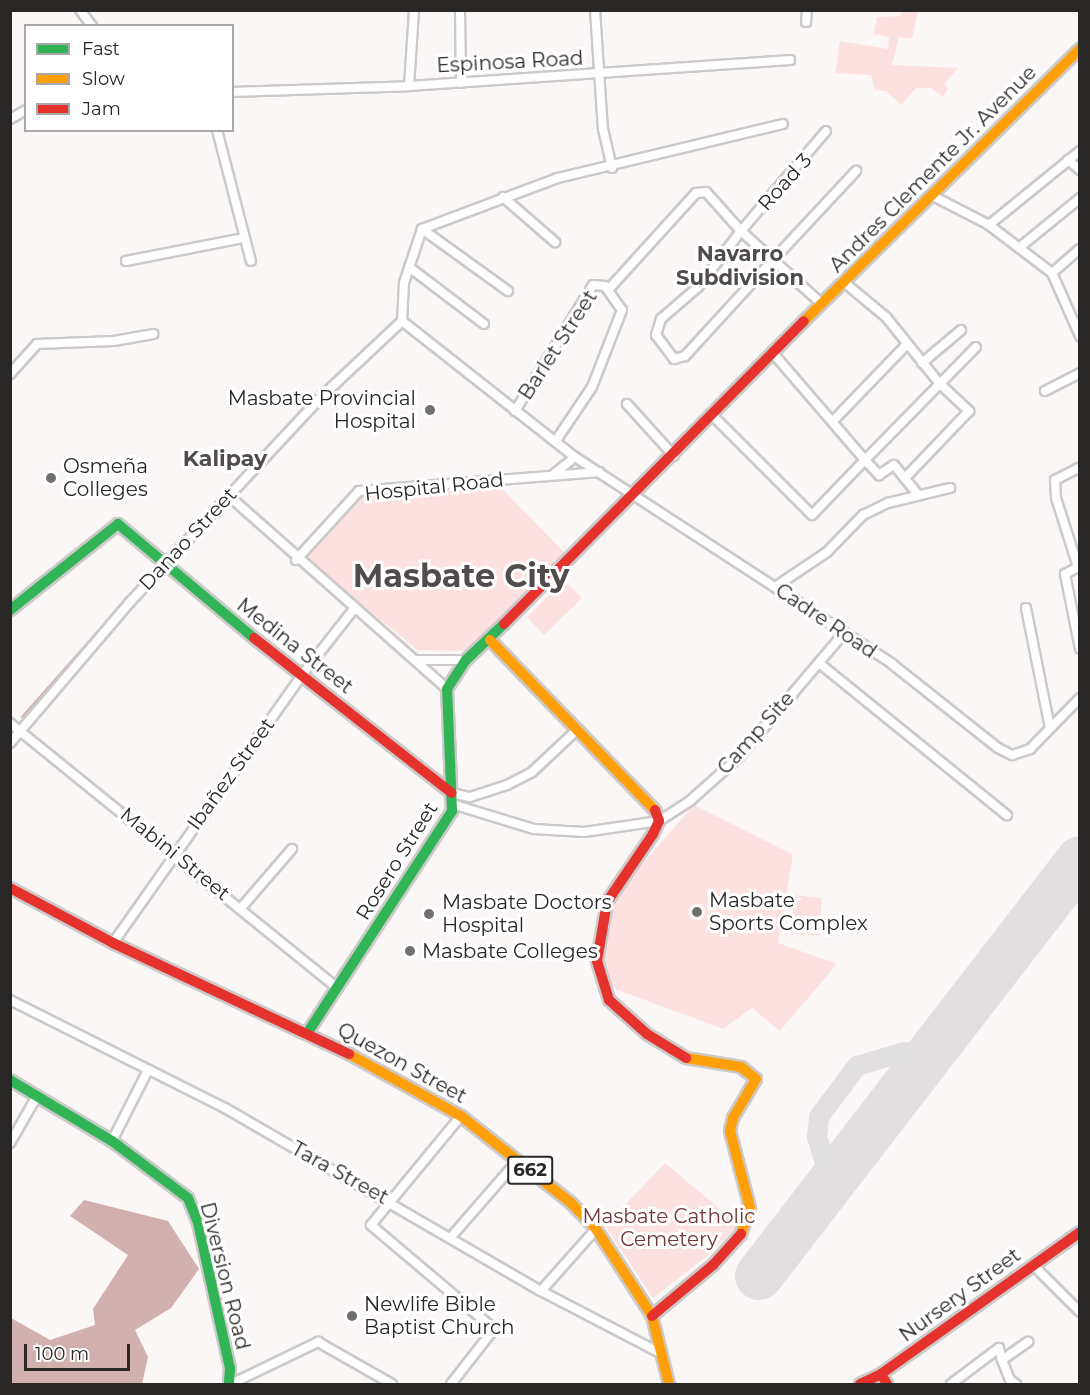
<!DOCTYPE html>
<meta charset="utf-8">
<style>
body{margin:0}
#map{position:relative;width:1090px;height:1395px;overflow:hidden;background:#fbf7f7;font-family:Montserrat,sans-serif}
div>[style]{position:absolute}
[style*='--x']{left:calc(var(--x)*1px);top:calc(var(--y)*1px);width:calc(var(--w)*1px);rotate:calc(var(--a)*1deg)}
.green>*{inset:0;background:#fde1e0}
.water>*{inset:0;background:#d2b0b0}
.stream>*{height:2px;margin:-1px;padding:0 1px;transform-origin:1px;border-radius:1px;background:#d2b0b0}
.taxiway>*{height:20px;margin:-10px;padding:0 10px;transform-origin:10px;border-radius:10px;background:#e1dfdf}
.runway>*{height:48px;margin:-24px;padding:0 24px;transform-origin:24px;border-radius:24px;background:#e1dfdf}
.roads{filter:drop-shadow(2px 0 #ccc9c9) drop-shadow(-2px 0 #ccc9c9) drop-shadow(0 2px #ccc9c9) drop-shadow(0 -2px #ccc9c9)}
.street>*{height:8px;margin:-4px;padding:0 4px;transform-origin:4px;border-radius:4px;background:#fefefe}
.fast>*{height:10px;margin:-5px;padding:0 5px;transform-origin:5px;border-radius:5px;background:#30b455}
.slow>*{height:10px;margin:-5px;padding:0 5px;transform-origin:5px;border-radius:5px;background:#ff9f0a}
.jam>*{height:10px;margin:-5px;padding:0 5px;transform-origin:5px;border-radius:5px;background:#e5322d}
.dots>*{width:16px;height:16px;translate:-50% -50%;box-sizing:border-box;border:3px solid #fff;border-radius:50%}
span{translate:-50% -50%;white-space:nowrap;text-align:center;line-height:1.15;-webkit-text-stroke:6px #fff;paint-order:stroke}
.shield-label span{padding:2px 4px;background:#fff;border:2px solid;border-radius:4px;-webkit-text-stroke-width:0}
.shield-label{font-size:18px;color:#292626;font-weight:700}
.street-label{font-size:20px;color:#292626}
.poi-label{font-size:20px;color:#292626}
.right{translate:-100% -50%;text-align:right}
.left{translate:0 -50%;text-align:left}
.park-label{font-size:20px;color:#703436}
.neighbourhood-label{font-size:21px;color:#514c4c;font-weight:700}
.quarter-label{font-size:22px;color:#514c4c;font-weight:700}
.town-label{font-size:32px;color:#514c4c;font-weight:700}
.frame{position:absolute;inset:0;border:12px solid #292626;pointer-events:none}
.legend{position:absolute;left:24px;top:24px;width:210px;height:108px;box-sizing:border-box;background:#fff;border:2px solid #a9a8a8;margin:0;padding:8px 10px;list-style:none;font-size:18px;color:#292626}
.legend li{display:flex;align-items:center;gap:12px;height:30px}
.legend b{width:30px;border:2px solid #a9a8a8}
.scale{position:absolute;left:24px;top:1344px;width:106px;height:27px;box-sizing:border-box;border:3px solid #292626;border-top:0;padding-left:8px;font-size:18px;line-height:21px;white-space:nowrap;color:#292626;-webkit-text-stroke:4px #fff;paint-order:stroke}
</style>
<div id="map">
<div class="green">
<div style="clip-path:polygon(902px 11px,918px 11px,912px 39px,899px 37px,892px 65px,958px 68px,944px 84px,948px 88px,943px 97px,931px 88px,916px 88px,901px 105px,886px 91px,875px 90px,871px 75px,835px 73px,840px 41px,888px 49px,889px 37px,874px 34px,877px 17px,900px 16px)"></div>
<div style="clip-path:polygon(499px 486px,566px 554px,469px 651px,418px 650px,304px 558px,361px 496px)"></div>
<div style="clip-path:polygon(564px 580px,582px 598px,544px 635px,527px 617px)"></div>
<div style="clip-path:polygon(694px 805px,793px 855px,778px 943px,837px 964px,780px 1031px,752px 1008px,723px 1029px,618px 990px,607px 982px,602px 936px,621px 888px)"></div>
<div style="clip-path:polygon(794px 895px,822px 898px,819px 936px,791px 933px)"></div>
<div style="clip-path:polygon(665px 1163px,739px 1225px,707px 1256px,653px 1298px,605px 1226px)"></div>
</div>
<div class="water">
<div style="clip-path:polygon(84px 1200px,168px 1221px,199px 1269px,171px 1308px,135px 1330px,148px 1357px,142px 1384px,11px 1384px,11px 1318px,50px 1340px,95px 1325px,93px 1309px,128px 1255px,70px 1216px)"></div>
</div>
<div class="stream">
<div style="--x:22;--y:717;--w:207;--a:-48.5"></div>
</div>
<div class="taxiway">
<div style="--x:904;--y:1052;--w:11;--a:41"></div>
<div style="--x:912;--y:1059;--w:14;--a:78"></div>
<div style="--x:825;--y:1163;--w:25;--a:85"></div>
<div style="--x:843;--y:1166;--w:18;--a:-171"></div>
<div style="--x:825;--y:1163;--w:27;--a:-107"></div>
<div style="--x:817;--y:1137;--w:20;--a:-84"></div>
<div style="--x:819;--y:1117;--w:64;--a:-53.3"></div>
<div style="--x:857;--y:1066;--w:49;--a:-16.6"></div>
<div style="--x:904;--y:1052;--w:26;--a:2"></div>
</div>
<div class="runway">
<div style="--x:759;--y:1276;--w:525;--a:-52.34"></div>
</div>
<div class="roads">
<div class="street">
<div style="--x:80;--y:10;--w:20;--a:53"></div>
<div style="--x:460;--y:10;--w:73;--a:89.2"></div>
<div style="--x:595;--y:10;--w:119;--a:86.2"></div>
<div style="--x:603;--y:129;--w:40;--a:77"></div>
<div style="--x:806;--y:22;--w:12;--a:-85"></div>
<div style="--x:409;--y:86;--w:76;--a:-86.2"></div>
<div style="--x:232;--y:92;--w:177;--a:-1.9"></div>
<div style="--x:409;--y:86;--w:382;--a:-3.9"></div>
<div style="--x:10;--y:119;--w:18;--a:-29"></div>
<div style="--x:217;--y:130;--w:135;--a:75.5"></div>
<div style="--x:1068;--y:160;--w:16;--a:40"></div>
<div style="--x:931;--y:195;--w:65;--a:27.3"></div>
<div style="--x:989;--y:225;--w:79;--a:37.3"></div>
<div style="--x:1052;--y:273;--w:69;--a:66"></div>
<div style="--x:503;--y:197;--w:69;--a:40.9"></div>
<div style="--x:989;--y:225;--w:117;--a:-39.1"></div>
<div style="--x:422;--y:229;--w:106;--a:35.8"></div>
<div style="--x:1020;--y:247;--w:77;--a:-39.2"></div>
<div style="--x:126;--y:261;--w:119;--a:-11.1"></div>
<div style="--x:409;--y:267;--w:94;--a:37.2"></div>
<div style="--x:1052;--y:273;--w:37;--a:-41"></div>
<div style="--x:845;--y:283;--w:53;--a:39.7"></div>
<div style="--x:886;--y:317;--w:86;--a:51.1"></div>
<div style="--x:940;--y:384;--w:40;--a:43"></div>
<div style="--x:969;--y:411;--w:93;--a:133.7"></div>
<div style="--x:608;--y:290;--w:131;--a:-47.8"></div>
<div style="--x:696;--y:193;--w:10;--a:-6"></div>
<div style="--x:706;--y:192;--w:52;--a:48.1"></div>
<div style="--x:741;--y:231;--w:131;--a:-49.6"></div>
<div style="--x:821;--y:303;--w:64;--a:-138.1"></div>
<div style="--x:773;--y:260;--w:43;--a:-137.8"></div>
<div style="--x:741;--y:231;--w:71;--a:127.5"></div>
<div style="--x:698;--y:287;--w:49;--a:139.1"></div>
<div style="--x:661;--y:319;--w:17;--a:107"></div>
<div style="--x:656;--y:335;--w:30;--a:53"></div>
<div style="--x:674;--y:359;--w:11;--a:-15"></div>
<div style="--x:685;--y:356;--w:130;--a:-47.5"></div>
<div style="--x:773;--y:260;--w:122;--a:-47"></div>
<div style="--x:402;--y:321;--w:220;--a:38.2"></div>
<div style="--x:575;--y:457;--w:379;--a:33.1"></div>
<div style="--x:892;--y:664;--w:135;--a:38.4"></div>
<div style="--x:998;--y:748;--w:16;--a:27"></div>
<div style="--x:1012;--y:755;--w:19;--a:-18"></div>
<div style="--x:1030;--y:749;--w:71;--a:-45.6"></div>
<div style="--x:402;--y:321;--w:38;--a:-87"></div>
<div style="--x:404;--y:283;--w:57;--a:-71.6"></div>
<div style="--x:422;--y:229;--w:145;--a:-20.6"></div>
<div style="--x:558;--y:178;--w:231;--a:-13.5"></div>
<div style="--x:772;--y:352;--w:143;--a:49.3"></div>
<div style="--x:865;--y:460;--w:158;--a:-45.5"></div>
<div style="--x:922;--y:363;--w:51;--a:-40.2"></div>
<div style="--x:10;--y:374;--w:40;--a:-48"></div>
<div style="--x:37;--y:344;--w:77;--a:-2.2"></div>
<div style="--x:114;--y:341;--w:40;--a:-10"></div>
<div style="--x:1045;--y:391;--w:39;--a:-27"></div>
<div style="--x:627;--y:404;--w:70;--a:47.9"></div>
<div style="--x:515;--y:411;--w:148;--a:-58.2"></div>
<div style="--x:593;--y:285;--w:12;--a:5"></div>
<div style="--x:605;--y:286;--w:29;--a:55"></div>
<div style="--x:622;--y:310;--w:83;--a:111.3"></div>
<div style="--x:592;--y:387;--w:66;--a:123.9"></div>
<div style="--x:713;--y:416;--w:140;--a:45"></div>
<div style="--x:812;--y:515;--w:76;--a:-46.1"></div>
<div style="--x:865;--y:460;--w:21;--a:47"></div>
<div style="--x:879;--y:475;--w:18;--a:-34"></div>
<div style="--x:894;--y:465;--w:38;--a:51"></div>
<div style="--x:833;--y:421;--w:107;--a:-46.1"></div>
<div style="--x:554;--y:474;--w:27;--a:-39"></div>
<div style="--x:229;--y:496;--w:291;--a:41.5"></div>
<div style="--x:296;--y:560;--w:93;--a:-47.6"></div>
<div style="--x:359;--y:491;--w:241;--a:-4.5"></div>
<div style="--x:1080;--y:566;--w:17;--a:152"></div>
<div style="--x:1065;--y:574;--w:76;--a:78.7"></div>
<div style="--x:1078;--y:567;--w:72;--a:-107.7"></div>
<div style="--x:1056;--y:498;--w:18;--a:-93"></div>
<div style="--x:1055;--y:480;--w:28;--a:-27"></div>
<div style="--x:775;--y:587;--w:63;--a:-33.9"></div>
<div style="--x:827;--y:552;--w:52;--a:-45.8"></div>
<div style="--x:863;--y:515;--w:28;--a:-26"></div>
<div style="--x:888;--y:503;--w:64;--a:-13.6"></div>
<div style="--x:1026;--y:608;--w:122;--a:78.7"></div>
<div style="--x:418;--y:660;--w:48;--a:0"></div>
<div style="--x:819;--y:663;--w:242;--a:39"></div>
<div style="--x:10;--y:723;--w:421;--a:39"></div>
<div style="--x:10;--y:743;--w:185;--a:-49.6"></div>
<div style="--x:130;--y:602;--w:277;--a:-47"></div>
<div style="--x:319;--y:399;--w:114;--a:-43.2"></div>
<div style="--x:452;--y:793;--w:18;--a:13"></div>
<div style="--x:470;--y:797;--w:39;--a:-18"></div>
<div style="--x:507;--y:785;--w:28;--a:-27"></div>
<div style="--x:532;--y:772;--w:63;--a:-43.1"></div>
<div style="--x:452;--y:804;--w:86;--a:17"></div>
<div style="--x:534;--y:829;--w:50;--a:3.4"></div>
<div style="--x:584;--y:832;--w:76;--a:-8.3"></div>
<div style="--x:659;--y:821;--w:38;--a:-33"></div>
<div style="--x:691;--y:800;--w:63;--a:-41.8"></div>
<div style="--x:738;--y:758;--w:162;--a:-49.7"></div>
<div style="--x:241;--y:908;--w:78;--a:-49.2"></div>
<div style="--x:113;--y:943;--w:328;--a:-54.8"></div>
<div style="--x:302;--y:675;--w:84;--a:-51.8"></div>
<div style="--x:10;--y:1000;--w:241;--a:26.7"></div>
<div style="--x:225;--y:1108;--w:365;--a:30.1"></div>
<div style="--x:541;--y:1291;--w:136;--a:27.5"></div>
<div style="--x:112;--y:1141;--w:80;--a:-63.1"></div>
<div style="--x:10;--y:1143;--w:54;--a:-60.1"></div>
<div style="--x:451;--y:1237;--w:101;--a:-49"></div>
<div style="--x:1033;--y:1265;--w:66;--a:45"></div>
<div style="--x:541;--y:1291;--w:83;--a:-48.4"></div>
<div style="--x:231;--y:1384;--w:97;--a:-25.8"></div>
<div style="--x:318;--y:1342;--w:85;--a:29.6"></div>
<div style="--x:451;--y:1384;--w:70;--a:-52"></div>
<div style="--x:494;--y:1329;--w:161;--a:-139.8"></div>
<div style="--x:371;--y:1225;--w:141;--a:-50.5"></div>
<div style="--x:951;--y:1384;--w:60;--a:-36.9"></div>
<div style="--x:999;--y:1348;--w:12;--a:76"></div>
<div style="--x:1016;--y:1384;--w:7;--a:-146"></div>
<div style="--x:1010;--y:1380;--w:22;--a:-112"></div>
<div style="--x:1002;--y:1360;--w:32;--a:-35"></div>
</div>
<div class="fast">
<div style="--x:10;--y:610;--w:138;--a:-38.5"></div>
<div style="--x:118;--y:524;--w:177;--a:40"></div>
<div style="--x:308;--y:1032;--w:264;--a:-56.9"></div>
<div style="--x:452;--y:811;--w:122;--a:-92.3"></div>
<div style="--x:447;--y:689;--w:35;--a:-57"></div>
<div style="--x:466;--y:660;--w:52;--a:-43.5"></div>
<div style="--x:10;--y:1080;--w:119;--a:30.9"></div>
<div style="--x:112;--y:1141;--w:95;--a:36.9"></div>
<div style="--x:188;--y:1198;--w:27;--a:68"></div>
<div style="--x:198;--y:1223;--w:148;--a:77.6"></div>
<div style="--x:230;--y:1368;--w:16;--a:94"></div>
</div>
<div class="slow">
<div style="--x:804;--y:321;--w:388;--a:-44.6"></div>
<div style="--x:490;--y:640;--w:237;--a:45.9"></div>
<div style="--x:349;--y:1054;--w:128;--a:29"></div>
<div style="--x:461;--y:1116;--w:140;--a:38.3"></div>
<div style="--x:571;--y:1203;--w:36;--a:46"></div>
<div style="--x:596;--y:1229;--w:103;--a:57.2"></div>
<div style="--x:652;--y:1316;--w:70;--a:76"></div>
<div style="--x:686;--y:1058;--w:56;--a:9.3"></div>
<div style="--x:741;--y:1067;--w:19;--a:39"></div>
<div style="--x:756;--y:1079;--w:45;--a:120.5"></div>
<div style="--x:733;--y:1118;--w:13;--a:103"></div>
<div style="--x:730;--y:1131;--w:80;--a:75.4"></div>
<div style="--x:750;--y:1208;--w:28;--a:109"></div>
</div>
<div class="jam">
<div style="--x:504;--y:624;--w:426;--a:-45.3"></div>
<div style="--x:254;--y:638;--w:251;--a:38.1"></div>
<div style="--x:655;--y:810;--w:12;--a:70"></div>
<div style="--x:659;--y:821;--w:14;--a:115"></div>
<div style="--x:653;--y:834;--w:82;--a:124.1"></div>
<div style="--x:607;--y:902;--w:60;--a:99.6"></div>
<div style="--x:597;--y:961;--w:41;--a:72.9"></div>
<div style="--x:609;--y:1000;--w:51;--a:41.8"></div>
<div style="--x:647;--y:1034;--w:46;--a:31.6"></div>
<div style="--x:10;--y:888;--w:117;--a:28.1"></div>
<div style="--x:113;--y:943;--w:261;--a:25.2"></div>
<div style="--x:652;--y:1316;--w:80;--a:-39.9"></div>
<div style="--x:713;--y:1265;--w:42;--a:-47.9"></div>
<div style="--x:881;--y:1374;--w:12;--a:59"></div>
<div style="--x:860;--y:1384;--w:23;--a:-25"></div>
<div style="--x:881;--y:1374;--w:244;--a:-35.5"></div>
</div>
</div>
<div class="dots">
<div style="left:430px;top:410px;background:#726f6f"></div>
<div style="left:51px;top:478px;background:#726f6f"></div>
<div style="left:697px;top:912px;background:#726f6f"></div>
<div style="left:429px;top:914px;background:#726f6f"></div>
<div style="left:410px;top:951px;background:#726f6f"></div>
<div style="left:352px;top:1316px;background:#726f6f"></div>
</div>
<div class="shield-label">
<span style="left:530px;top:1170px">662</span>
</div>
<div class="street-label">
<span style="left:510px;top:62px;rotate:-3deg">Espinosa Road</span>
<span style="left:933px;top:169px;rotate:-45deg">Andres Clemente Jr. Avenue</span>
<span style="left:785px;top:182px;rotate:-48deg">Road 3</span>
<span style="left:558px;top:345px;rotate:-57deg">Barlet Street</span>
<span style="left:434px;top:487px;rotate:-6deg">Hospital Road</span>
<span style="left:188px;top:539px;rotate:-47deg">Danao Street</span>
<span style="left:826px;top:621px;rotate:34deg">Cadre Road</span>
<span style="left:295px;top:646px;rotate:38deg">Medina Street</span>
<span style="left:756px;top:733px;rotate:-48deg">Camp Site</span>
<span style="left:231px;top:774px;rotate:-54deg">Ibañez Street</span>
<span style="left:175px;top:854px;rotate:39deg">Mabini Street</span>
<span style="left:397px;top:861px;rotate:-58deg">Rosero Street</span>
<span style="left:402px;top:1063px;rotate:29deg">Quezon Street</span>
<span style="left:340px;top:1173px;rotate:29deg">Tara Street</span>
<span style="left:225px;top:1276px;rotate:76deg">Diversion Road</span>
<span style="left:960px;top:1295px;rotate:-36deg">Nursery Street</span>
</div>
<div class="poi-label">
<span class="right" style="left:416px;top:410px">Masbate Provincial<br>Hospital</span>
<span class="left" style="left:63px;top:478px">Osmeña<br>Colleges</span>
<span class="left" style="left:709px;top:912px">Masbate<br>Sports Complex</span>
<span class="left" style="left:442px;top:914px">Masbate Doctors<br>Hospital</span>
<span class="left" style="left:422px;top:951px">Masbate Colleges</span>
<span class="left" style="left:364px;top:1316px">Newlife Bible<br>Baptist Church</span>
</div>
<div class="park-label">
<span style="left:669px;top:1228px">Masbate Catholic<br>Cemetery</span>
</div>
<div class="neighbourhood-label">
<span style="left:740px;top:266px">Navarro<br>Subdivision</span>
</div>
<div class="quarter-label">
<span style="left:225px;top:459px">Kalipay</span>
</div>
<div class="town-label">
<span style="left:461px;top:576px">Masbate City</span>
</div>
<div class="frame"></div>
<ul class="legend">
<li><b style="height:8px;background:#30b455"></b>Fast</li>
<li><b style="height:8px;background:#ff9f0a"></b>Slow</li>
<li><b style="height:8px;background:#e5322d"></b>Jam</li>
</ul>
<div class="scale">100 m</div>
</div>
